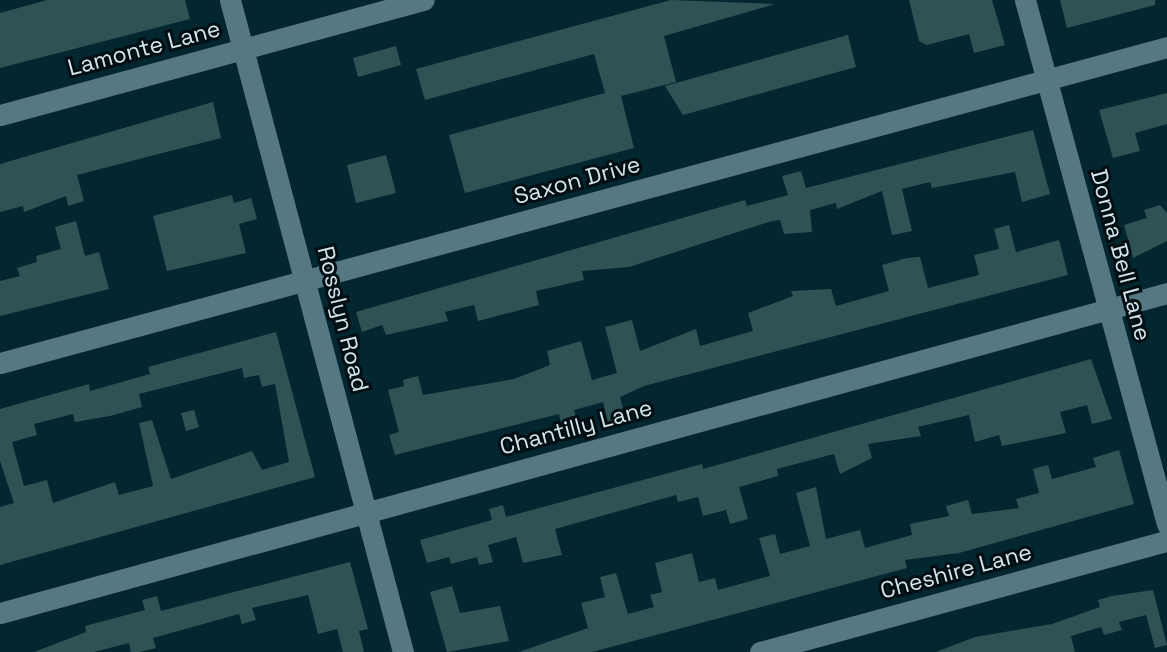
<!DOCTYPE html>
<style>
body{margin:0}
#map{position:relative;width:1167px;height:652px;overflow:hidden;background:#032731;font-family:"Space Grotesk",sans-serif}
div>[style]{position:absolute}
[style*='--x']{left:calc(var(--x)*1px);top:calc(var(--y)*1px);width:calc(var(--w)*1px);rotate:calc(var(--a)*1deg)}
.building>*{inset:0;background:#2d5355}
.minor>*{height:21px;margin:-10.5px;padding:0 10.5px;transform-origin:10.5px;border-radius:10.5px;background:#557884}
span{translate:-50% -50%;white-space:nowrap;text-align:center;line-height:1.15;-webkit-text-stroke:6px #030e12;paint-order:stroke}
.street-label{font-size:23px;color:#d2e5eb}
</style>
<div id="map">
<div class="building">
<div style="clip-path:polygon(47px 0,185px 0,190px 19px,0 68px,0 13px)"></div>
<div style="clip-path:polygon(671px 0,775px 4px,664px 36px,676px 82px,621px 96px,634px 148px,465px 193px,449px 135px,605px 93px,594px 54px,425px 100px,416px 69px)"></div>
<div style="clip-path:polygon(909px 0,992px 0,1005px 45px,974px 53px,969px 34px,927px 45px,919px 41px)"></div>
<div style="clip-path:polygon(1060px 0,1155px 0,1155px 5px,1067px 28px)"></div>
<div style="clip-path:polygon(848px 35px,856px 67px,683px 115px,665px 86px)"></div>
<div style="clip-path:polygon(396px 46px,401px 65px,358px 77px,353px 58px)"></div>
<div style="clip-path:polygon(1167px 93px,1167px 124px,1135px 133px,1140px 151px,1113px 158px,1099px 110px)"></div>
<div style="clip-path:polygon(213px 102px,221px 138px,77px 175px,84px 201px,68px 206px,66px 196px,24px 212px,23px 206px,0 212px,0 164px)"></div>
<div style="clip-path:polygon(1033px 130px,1050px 194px,1022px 202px,1015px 172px,932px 188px,930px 182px,902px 189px,912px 231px,892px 235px,882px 191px,837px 209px,836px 203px,810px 210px,812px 232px,784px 234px,780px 220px,772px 221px,629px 267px,582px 271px,584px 280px,536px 291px,539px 305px,478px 321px,474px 305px,445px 312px,448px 321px,386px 335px,382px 325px,362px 332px,356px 312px,745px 200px,747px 206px,788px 195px,782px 176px,801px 171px,806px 188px)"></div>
<div style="clip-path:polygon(386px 155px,396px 193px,356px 203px,347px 165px)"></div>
<div style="clip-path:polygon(232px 195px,234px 203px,251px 198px,257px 219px,239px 224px,246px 253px,167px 271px,153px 216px)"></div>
<div style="clip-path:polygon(1160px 205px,1167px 213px,1167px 241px,1133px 258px,1124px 225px,1147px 218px,1144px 210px)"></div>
<div style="clip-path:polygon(76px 221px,85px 256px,99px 252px,109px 289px,0 316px,0 281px,20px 276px,17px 268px,37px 262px,36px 256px,61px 249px,55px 227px)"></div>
<div style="clip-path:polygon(1009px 225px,1016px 252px,1059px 240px,1068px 275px,644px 386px,620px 397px,627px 422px,609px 426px,603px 402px,574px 410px,578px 425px,562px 428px,559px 414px,395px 455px,389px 435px,399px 432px,388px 390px,404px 386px,403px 380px,418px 376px,423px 395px,514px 379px,550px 365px,547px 351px,581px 341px,592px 380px,617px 373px,605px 327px,632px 320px,640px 351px,696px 329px,700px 346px,753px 331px,748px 313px,793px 296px,791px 291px,831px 289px,836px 306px,889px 291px,882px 265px,907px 258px,920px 257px,928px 288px,979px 275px,974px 255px,999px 249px,994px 229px)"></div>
<div style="clip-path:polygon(evenodd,276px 332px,315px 477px,0 565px,0 507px,14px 503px,0 461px,0 409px,89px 384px,90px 391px,150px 374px,148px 367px,276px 332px,242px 368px,244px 378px,259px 375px,262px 387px,275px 384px,289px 462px,262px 470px,252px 451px,171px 479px,152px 420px,139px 423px,153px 486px,119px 495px,115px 482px,53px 503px,47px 480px,24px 486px,12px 442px,37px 435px,34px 424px,73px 414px,75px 422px,110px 416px,142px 407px,139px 394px,242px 368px)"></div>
<div style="clip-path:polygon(1091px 359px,1112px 419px,1092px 424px,1087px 405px,1060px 412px,1066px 433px,1002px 446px,999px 435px,975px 442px,969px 415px,918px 427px,921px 436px,868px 444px,872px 458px,840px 474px,834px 454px,777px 469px,778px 476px,739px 487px,748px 519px,730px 524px,726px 510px,703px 516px,698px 497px,678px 502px,676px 495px,555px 529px,562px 555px,523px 563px,516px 537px,488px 545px,493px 562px,479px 565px,477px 557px,451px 564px,449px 557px,427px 563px,420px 540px,492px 520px,489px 509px,503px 505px,506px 517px,702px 464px,703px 469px)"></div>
<div style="clip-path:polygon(194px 410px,199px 427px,186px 431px,181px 413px)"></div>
<div style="clip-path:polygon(1119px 450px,1134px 504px,959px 553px,905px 560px,907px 568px,592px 652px,519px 652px,588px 628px,581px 603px,605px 597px,600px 577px,616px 573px,628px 614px,654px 607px,650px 595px,662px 592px,655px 563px,692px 553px,699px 582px,715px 578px,718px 590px,770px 576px,759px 538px,775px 534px,780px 554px,810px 546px,796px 493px,816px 487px,826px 539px,860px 530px,865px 548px,912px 535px,910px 524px,949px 516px,946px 506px,968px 500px,972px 514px,1019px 508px,1016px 499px,1039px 493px,1033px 469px,1048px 465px,1052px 479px,1096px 467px,1093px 458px)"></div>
<div style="clip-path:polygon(350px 562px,368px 629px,359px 631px,364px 652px,343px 652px,337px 629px,318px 634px,308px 595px,252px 608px,256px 620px,242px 624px,239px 614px,153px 638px,156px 648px,140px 652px,131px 652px,129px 643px,94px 652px,34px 652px,86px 632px,85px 626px,145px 610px,142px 600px,157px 596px,161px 611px)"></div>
<div style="clip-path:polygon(452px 586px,460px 613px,500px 606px,509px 641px,447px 652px,430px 592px)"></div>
<div style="clip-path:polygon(1153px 590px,1167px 645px,1155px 648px,1146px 615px,1119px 622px,1122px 630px,1104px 635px,1101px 627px,1071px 636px,1075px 652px,936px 652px,975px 637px,1052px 624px,1100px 607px,1098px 600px,1112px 596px)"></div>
</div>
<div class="minor">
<div style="--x:230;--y:0;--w:675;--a:75.14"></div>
<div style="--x:1025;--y:0;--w:543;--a:74.84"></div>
<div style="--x:0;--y:115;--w:439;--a:-15.2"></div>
<div style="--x:0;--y:363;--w:1209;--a:-15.15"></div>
<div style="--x:0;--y:613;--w:1210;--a:-15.33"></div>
<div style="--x:760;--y:652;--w:422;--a:-15.3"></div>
</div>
<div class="street-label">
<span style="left:144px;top:48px;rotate:-15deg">Lamonte Lane</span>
<span style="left:577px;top:180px;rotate:-15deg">Saxon Drive</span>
<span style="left:1121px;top:255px;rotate:75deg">Donna Bell Lane</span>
<span style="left:343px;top:319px;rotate:76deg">Rosslyn Road</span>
<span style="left:576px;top:427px;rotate:-15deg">Chantilly Lane</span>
<span style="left:956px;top:571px;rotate:-15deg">Cheshire Lane</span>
</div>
</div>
